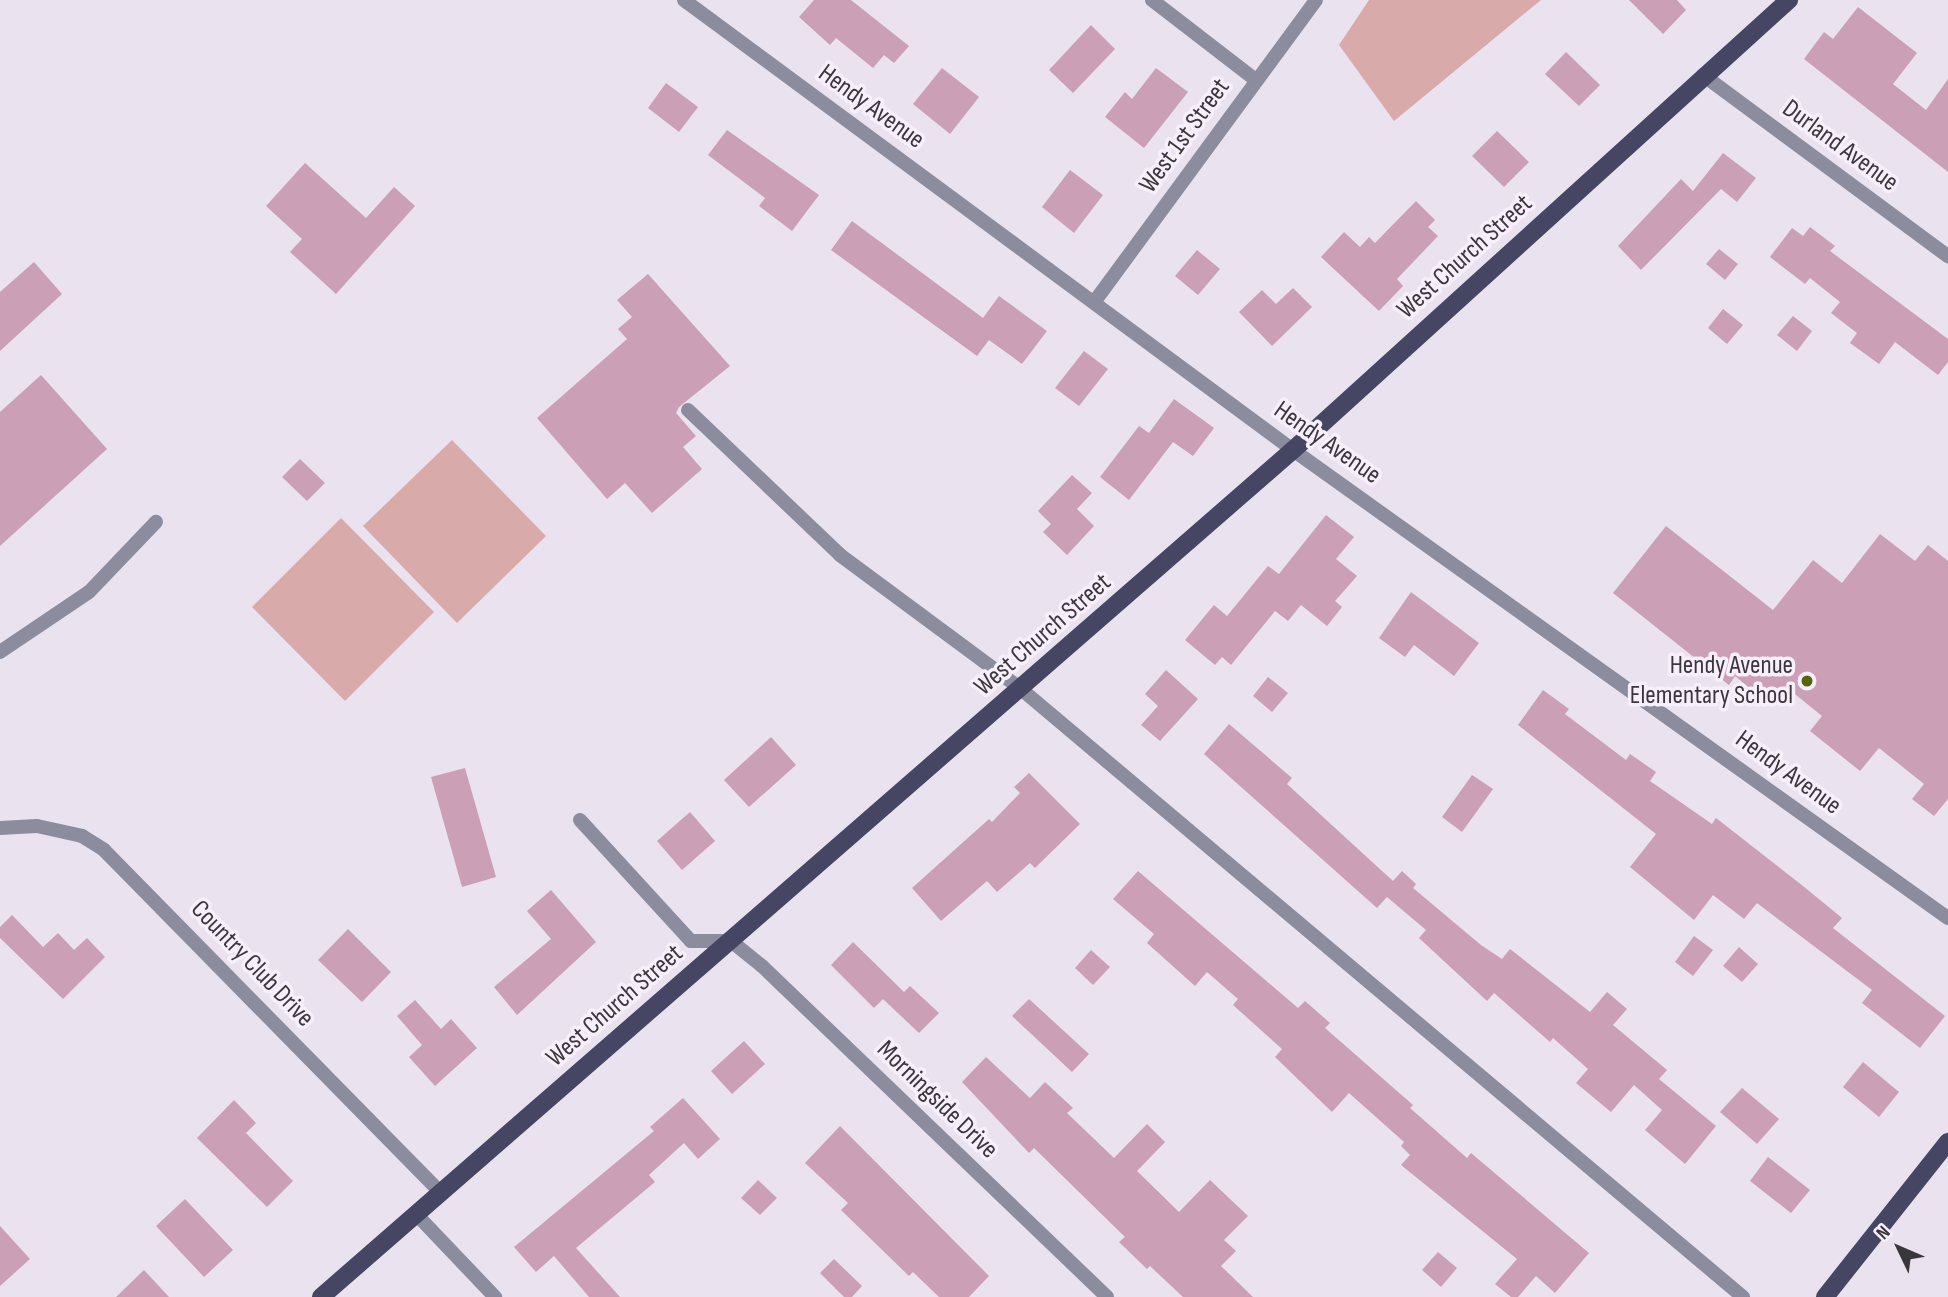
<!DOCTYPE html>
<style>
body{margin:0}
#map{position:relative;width:1948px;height:1297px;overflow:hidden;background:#eae2ef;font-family:"Sofia Sans Condensed",sans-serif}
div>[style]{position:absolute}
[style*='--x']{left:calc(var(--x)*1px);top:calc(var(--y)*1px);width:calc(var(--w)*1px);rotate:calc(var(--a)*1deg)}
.green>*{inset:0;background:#d8abaa}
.building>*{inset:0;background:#cb9fb6}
.minor>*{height:14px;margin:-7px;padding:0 7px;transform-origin:7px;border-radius:7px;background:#8b8d9f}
.primary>*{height:18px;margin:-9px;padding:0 9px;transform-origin:9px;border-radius:9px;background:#444664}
.dots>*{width:19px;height:19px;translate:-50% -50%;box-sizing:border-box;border:4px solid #f8effc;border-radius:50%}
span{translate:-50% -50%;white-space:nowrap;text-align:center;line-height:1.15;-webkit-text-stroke:7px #f8effc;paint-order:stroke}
.street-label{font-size:26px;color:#3a373c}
.poi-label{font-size:26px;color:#3a373c}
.right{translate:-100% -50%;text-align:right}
.north{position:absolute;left:1864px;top:1213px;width:70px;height:70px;-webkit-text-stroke:5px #f8effc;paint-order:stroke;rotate:314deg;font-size:19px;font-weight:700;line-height:28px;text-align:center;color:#3a373c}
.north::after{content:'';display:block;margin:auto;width:24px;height:32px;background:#3a373c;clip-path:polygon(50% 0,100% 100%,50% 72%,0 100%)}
</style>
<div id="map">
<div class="green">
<div style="clip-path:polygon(1369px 0,1541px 0,1394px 121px,1339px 45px)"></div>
<div style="clip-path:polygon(452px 440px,546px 536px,457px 623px,363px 526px)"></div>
<div style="clip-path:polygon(341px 518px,434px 612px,345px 701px,252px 607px)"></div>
</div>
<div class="building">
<div style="clip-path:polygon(814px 0,851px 0,909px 46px,894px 63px,884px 55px,873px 68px,836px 38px,830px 45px,799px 17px)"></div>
<div style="clip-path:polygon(1629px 0,1677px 0,1686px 10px,1663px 34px)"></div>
<div style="clip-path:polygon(1858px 7px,1917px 53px,1893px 84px,1926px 110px,1948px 79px,1948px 172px,1804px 59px,1824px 32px,1833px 39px)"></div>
<div style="clip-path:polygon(1091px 25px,1115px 49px,1073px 93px,1049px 70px)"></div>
<div style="clip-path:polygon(1566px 52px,1600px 85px,1579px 106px,1545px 74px)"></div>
<div style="clip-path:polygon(942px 68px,979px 97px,950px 134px,913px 104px)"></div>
<div style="clip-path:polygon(1156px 68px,1188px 92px,1144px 148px,1105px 117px,1125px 92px,1132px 99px)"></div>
<div style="clip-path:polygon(666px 83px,698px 107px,679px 132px,648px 108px)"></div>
<div style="clip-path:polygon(727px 130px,819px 195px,792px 231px,759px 206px,765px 198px,708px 155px)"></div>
<div style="clip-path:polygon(1497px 131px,1529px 162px,1504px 187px,1472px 156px)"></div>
<div style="clip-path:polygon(1723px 153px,1756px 178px,1737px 202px,1721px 189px,1641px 270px,1618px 246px,1681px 179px,1693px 191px)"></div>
<div style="clip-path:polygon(305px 163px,366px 218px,394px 187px,415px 206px,336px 294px,290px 252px,302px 239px,266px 206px)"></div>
<div style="clip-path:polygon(1070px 170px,1103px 195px,1074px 233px,1042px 207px)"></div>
<div style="clip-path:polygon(1416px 201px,1435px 220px,1428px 227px,1438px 236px,1397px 279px,1403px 286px,1379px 311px,1321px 257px,1344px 232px,1360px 247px,1369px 237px,1375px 243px)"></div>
<div style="clip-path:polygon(852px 221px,983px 318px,999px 296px,1047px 331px,1022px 364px,989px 340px,977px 356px,831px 250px)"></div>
<div style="clip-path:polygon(1810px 227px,1835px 246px,1830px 251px,1948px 339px,1948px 362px,1938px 375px,1895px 342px,1879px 364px,1850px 343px,1857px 333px,1831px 313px,1840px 302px,1810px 278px,1805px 284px,1770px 257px,1792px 228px,1803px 236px)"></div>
<div style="clip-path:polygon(1719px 249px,1738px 264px,1725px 280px,1706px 264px)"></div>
<div style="clip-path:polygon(1197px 250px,1220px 269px,1198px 295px,1175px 276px)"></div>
<div style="clip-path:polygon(34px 262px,62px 294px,0 351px,0 292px)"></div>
<div style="clip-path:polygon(648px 274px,730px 366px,679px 407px,676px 413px,696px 436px,683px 447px,702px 469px,652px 513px,625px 483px,607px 499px,537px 418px,627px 339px,618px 329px,632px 317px,617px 300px)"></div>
<div style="clip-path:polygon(1293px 288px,1312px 307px,1272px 346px,1239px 312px,1262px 290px,1276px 304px)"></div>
<div style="clip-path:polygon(1723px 309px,1743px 325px,1727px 344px,1708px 328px)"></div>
<div style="clip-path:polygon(1793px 316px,1812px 331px,1797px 351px,1777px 335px)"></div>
<div style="clip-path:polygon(1084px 351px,1108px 369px,1079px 406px,1055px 388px)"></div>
<div style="clip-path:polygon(41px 375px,107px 449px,0 546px,0 412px)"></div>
<div style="clip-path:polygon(1174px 399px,1214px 428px,1193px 456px,1173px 442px,1129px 500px,1100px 477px,1139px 426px,1149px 433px)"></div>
<div style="clip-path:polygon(300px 459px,325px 483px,307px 501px,282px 477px)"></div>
<div style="clip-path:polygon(1072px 475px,1092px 493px,1077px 509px,1094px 526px,1067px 555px,1043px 532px,1051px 524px,1038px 511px)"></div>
<div style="clip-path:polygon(1326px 515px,1354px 537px,1336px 559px,1357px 576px,1335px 601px,1342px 607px,1327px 626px,1301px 605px,1288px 621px,1275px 611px,1231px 665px,1222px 657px,1215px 665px,1185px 640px,1214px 605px,1227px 616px,1268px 566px,1279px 574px)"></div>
<div style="clip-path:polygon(1666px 526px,1773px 610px,1813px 560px,1842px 583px,1880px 534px,1915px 561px,1928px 545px,1948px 561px,1948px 799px,1934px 816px,1912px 799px,1924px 784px,1879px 748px,1860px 771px,1810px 731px,1822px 716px,1785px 686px,1770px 705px,1735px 676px,1729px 685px,1613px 593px)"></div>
<div style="clip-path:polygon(1411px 592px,1479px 643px,1454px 676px,1414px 645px,1405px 657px,1379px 638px)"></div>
<div style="clip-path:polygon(1166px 670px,1198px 699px,1160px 741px,1141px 725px,1158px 706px,1145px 694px)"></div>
<div style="clip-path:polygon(1268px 677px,1288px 693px,1272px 712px,1253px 696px)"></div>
<div style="clip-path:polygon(1543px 690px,1569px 709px,1565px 714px,1626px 760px,1630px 754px,1656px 772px,1650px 781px,1712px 824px,1716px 818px,1803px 886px,1842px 918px,1833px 928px,1945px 1016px,1920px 1048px,1862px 1003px,1872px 990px,1757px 903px,1744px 919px,1713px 895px,1694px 920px,1630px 867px,1656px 834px,1518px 725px)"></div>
<div style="clip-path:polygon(1229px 724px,1292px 778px,1287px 784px,1393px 881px,1402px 871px,1416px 884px,1413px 888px,1481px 945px,1502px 959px,1510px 949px,1590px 1012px,1607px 992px,1627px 1009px,1613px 1025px,1667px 1070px,1659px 1079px,1716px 1126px,1685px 1164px,1645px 1130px,1662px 1110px,1634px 1085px,1611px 1112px,1576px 1083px,1588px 1069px,1553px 1038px,1550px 1042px,1494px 993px,1487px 1001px,1419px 938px,1426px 930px,1387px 897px,1377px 908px,1204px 754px)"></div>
<div style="clip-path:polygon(771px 737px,796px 765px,749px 807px,724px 780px)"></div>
<div style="clip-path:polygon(465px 768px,496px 877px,462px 887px,431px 777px)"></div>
<div style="clip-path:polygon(1029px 773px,1080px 824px,1035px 868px,1030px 863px,997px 892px,987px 881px,941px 921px,912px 888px,989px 819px,992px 822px,1020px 793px,1014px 787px)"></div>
<div style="clip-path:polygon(1472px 775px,1493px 789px,1462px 832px,1442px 817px)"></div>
<div style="clip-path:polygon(690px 812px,715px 841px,682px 870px,657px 841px)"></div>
<div style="clip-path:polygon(1138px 871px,1298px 1008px,1305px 1001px,1330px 1023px,1325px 1028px,1413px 1105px,1410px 1108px,1467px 1158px,1471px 1153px,1589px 1253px,1555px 1293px,1536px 1276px,1518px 1297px,1511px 1297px,1495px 1284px,1517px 1259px,1401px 1165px,1410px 1155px,1401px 1146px,1404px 1142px,1349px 1093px,1332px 1112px,1275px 1057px,1282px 1049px,1233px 1005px,1238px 999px,1207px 972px,1195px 986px,1147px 943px,1154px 934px,1113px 899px)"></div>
<div style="clip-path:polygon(551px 890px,596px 942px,517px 1015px,494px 987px,551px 939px,527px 911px)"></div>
<div style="clip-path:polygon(12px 915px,43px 947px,58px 933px,74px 950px,87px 938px,105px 957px,63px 999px,0 938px,0 927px)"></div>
<div style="clip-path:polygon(348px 929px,391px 972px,362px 1002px,318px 960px)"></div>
<div style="clip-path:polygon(1694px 936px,1713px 950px,1693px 976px,1675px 962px)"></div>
<div style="clip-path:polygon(853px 942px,904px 992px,910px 986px,939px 1013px,919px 1033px,883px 999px,874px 1008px,831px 965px)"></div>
<div style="clip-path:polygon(1739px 947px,1758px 964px,1742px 982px,1723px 966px)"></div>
<div style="clip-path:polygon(1091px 950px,1110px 967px,1093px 985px,1075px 968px)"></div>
<div style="clip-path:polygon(1029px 999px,1089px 1054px,1072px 1072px,1012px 1016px)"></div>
<div style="clip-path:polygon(415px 1000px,441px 1029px,451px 1019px,477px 1048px,435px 1086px,409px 1057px,422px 1045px,397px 1016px)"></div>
<div style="clip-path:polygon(744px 1041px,765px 1064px,732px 1094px,711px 1071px)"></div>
<div style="clip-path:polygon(986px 1057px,1030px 1098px,1045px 1082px,1073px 1108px,1067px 1113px,1114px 1158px,1147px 1124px,1165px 1142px,1137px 1171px,1179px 1212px,1210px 1180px,1248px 1216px,1224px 1240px,1236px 1251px,1221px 1266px,1253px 1297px,1183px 1297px,1150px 1266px,1147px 1269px,1119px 1242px,1125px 1237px,1034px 1148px,1029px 1153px,962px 1082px)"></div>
<div style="clip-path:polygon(1863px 1062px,1899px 1092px,1879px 1117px,1843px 1087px)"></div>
<div style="clip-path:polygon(1742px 1088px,1779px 1119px,1757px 1144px,1720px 1112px)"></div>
<div style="clip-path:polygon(683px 1098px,720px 1139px,698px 1159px,684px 1143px,649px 1175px,655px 1182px,576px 1248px,620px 1297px,589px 1297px,554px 1256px,536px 1272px,514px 1247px,654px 1131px,650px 1127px)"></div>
<div style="clip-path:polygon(234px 1100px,256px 1123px,246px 1133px,293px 1181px,267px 1207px,197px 1138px)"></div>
<div style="clip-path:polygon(840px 1126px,989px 1276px,969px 1297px,939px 1297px,913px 1272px,909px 1276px,841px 1210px,848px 1203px,805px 1163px)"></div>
<div style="clip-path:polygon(1768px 1157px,1810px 1190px,1791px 1213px,1750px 1181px)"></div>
<div style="clip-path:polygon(758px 1180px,777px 1198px,760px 1215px,741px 1198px)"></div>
<div style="clip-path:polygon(185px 1199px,233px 1250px,204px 1277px,156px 1226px)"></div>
<div style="clip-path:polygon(0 1226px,30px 1259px,0 1286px)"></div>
<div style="clip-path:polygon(1438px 1252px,1457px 1268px,1441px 1287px,1422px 1270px)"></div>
<div style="clip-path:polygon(834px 1259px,862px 1286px,852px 1297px,844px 1297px,820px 1273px)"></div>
<div style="clip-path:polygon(144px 1270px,169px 1297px,116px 1297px)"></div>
</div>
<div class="minor">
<div style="--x:684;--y:0;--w:757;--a:36.46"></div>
<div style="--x:1293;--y:450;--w:805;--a:35.55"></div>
<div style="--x:1152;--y:0;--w:131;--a:37.6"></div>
<div style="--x:1703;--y:75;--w:305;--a:36.5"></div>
<div style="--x:1095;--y:301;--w:373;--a:-53.7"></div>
<div style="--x:688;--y:410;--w:210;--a:43.6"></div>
<div style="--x:840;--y:555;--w:225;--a:36.5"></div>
<div style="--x:1021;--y:689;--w:944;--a:40.1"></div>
<div style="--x:0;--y:652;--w:107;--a:-34"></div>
<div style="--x:89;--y:592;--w:97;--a:-46.3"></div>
<div style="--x:580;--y:820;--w:164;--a:47.5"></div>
<div style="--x:691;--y:941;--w:40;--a:0"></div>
<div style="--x:731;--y:941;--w:40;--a:39"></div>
<div style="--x:762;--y:966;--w:478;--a:43.8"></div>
<div style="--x:0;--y:828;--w:37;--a:-3"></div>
<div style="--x:37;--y:826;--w:46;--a:12.5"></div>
<div style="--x:82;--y:836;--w:26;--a:32"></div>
<div style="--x:104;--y:850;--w:479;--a:45.5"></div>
<div style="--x:416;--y:1214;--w:115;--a:46.4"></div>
</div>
<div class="primary">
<div style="--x:321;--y:1297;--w:1289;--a:-41.07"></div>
<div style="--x:1293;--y:450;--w:670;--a:-42.22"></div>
<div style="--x:1825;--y:1297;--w:198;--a:-51.6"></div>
</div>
<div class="dots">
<div style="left:1807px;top:681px;background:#576408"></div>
</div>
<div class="street-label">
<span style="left:871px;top:107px;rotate:36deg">Hendy Avenue</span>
<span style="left:1185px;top:136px;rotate:-54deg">West 1st Street</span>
<span style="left:1840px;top:146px;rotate:36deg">Durland Avenue</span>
<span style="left:1465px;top:257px;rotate:-42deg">West Church Street</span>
<span style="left:1327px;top:443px;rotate:35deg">Hendy Avenue</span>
<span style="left:1043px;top:635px;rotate:-41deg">West Church Street</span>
<span style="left:1788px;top:773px;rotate:36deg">Hendy Avenue</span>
<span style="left:252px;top:964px;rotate:46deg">Country Club Drive</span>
<span style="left:615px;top:1006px;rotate:-41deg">West Church Street</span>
<span style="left:937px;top:1100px;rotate:44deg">Morningside Drive</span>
</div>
<div class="poi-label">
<span class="right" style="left:1793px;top:681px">Hendy Avenue<br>Elementary School</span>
</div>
<div class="north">N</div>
</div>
